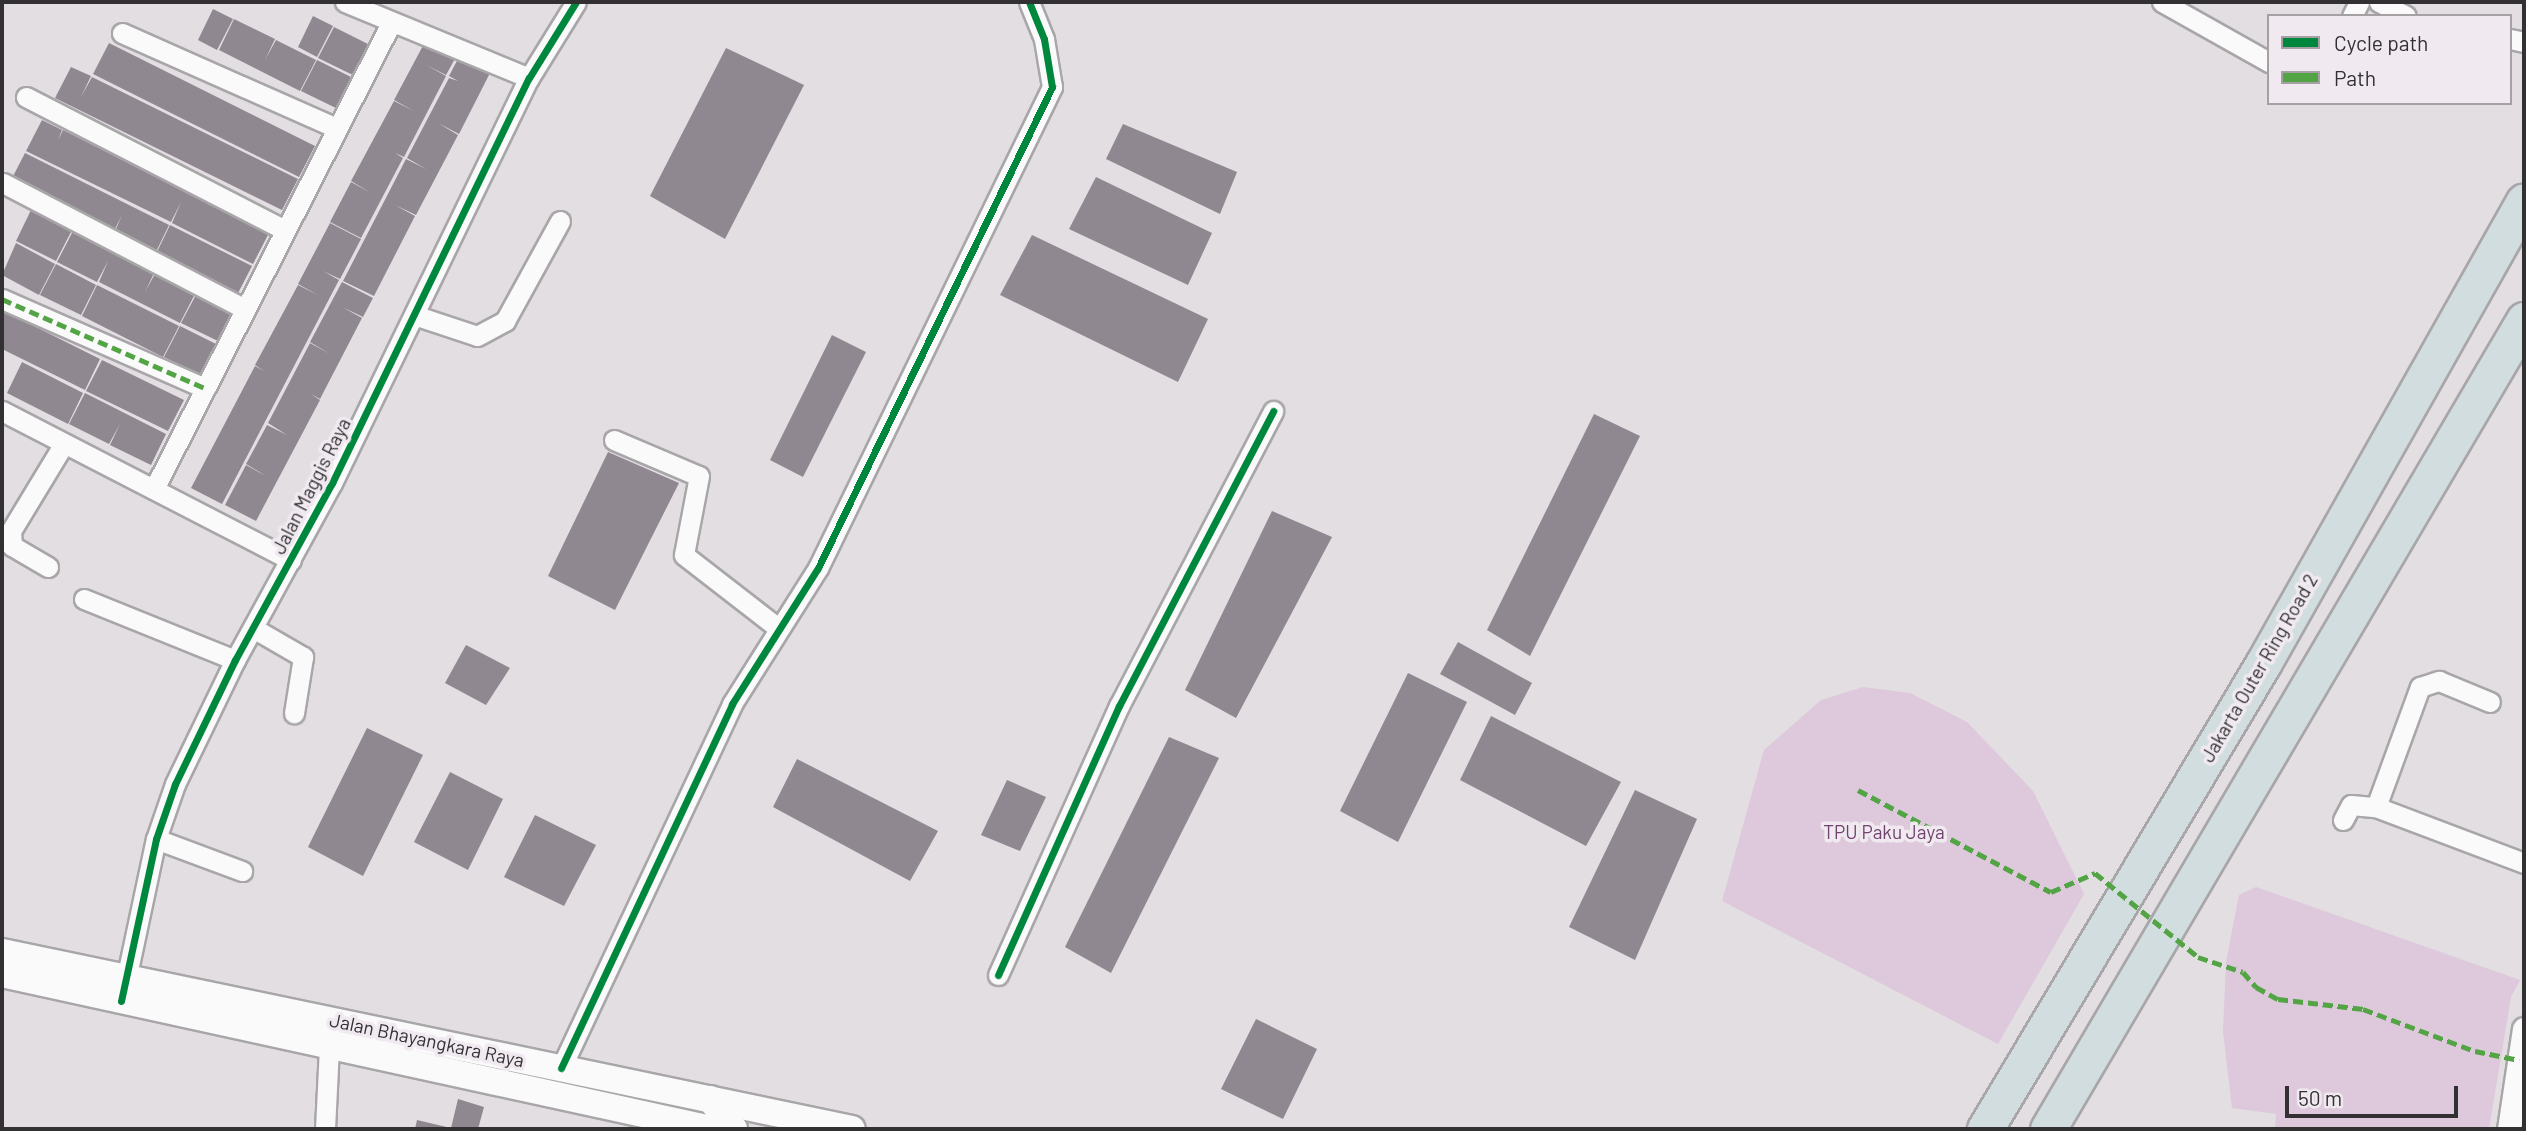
<!DOCTYPE html>
<style>
body{margin:0}
#map{position:relative;width:2526px;height:1131px;overflow:hidden;background:#e2dee2;font-family:Barlow,sans-serif}
div>[style]{position:absolute}
[style*='--x']{left:calc(var(--x)*1px);top:calc(var(--y)*1px);width:calc(var(--w)*1px);rotate:calc(var(--a)*1deg)}
.green>*{inset:0;background:#ddc9db}
.building>*{inset:0;background:#908890}
.roads{filter:drop-shadow(2px 0 #a8a6a8) drop-shadow(-2px 0 #a8a6a8) drop-shadow(0 2px #a8a6a8) drop-shadow(0 -2px #a8a6a8)}
.minor>*{height:19px;margin:-9.5px;padding:0 9.5px;transform-origin:9.5px;border-radius:9.5px;background:#fbfafb}
.tertiary>*{height:23px;margin:-11.5px;padding:0 11.5px;transform-origin:11.5px;border-radius:11.5px;background:#fbfafb}
.secondary>*{height:26px;margin:-13px;padding:0 13px;transform-origin:13px;border-radius:13px;background:#fbfafb}
.motorway>*{height:35px;margin:-17.5px;padding:0 17.5px;transform-origin:17.5px;border-radius:17.5px;background:#d1ddde}
.quiet>*{height:5px;margin-top:-2.5px;transform-origin:0;background:repeating-linear-gradient(90deg,#52a444 0 10px,transparent 0 15px)}
.cycleway>*{height:7px;margin:-3.5px;padding:0 3.5px;transform-origin:3.5px;border-radius:3.5px;background:#00873e}
span{translate:-50% -50%;white-space:nowrap;text-align:center;line-height:1.15;-webkit-text-stroke:7px #f0eaf0;paint-order:stroke}
.street-label{font-size:19px;color:#323032}
.park-label{font-size:19px;color:#70436e}
.frame{position:absolute;inset:0;border:4px solid #323032;pointer-events:none}
.legend{position:absolute;left:2267px;top:14px;width:245px;height:91px;box-sizing:border-box;background:#f0eaf0;border:2px solid #a4a0a4;margin:0;padding:9px 12px;list-style:none;font-size:21px;color:#323032}
.legend li{display:flex;align-items:center;gap:14px;height:35px}
.legend b{width:35px;border:2px solid #a4a0a4}
.scale{position:absolute;left:2285px;top:1086px;width:173px;height:32px;box-sizing:border-box;border:4px solid #323032;border-top:0;padding-left:9px;font-size:21px;line-height:24px;white-space:nowrap;color:#323032;-webkit-text-stroke:5px #f0eaf0;paint-order:stroke}
</style>
<div id="map">
<div class="green">
<div style="clip-path:polygon(1863px 687px,1910px 693px,1967px 722px,2033px 791px,2084px 894px,1998px 1044px,1722px 901px,1764px 750px,1821px 700px)"></div>
<div style="clip-path:polygon(2256px 887px,2520px 980px,2511px 997px,2489px 1129px,2275px 1129px,2276px 1114px,2232px 1108px,2223px 1032px,2226px 962px,2239px 895px)"></div>
</div>
<div class="building">
<div style="clip-path:polygon(213px 9px,233px 19px,217px 50px,198px 40px)"></div>
<div style="clip-path:polygon(313px 16px,333px 26px,317px 57px,298px 47px)"></div>
<div style="clip-path:polygon(234px 19px,275px 39px,265px 60px,276px 40px,316px 60px,300px 91px,219px 50px)"></div>
<div style="clip-path:polygon(334px 27px,374px 47px,359px 78px,318px 58px)"></div>
<div style="clip-path:polygon(426px 40px,457px 55px,446px 75px,426px 65px,446px 76px,404px 157px,395px 153px,403px 158px,361px 238px,330px 222px,351px 182px,371px 193px,351px 181px,394px 101px,414px 111px,394px 100px)"></div>
<div style="clip-path:polygon(109px 43px,315px 146px,299px 177px,93px 74px)"></div>
<div style="clip-path:polygon(726px 48px,804px 85px,725px 239px,650px 196px)"></div>
<div style="clip-path:polygon(459px 57px,490px 73px,459px 134px,438px 123px,458px 135px,416px 215px,395px 205px,415px 216px,374px 296px,343px 281px,406px 159px,426px 169px,407px 158px,449px 78px,458px 81px,449px 76px)"></div>
<div style="clip-path:polygon(317px 60px,357px 80px,342px 111px,301px 91px)"></div>
<div style="clip-path:polygon(71px 67px,91px 76px,81px 97px,92px 77px,298px 179px,282px 210px,55px 98px)"></div>
<div style="clip-path:polygon(42px 120px,62px 130px,58px 140px,63px 130px,269px 233px,253px 264px,172px 223px,181px 202px,171px 222px,26px 151px)"></div>
<div style="clip-path:polygon(1123px 124px,1237px 172px,1220px 214px,1106px 159px)"></div>
<div style="clip-path:polygon(25px 153px,169px 225px,154px 256px,113px 236px,122px 215px,112px 235px,9px 184px)"></div>
<div style="clip-path:polygon(1096px 177px,1212px 233px,1188px 285px,1069px 229px)"></div>
<div style="clip-path:polygon(31px 210px,72px 230px,56px 261px,16px 241px)"></div>
<div style="clip-path:polygon(330px 223px,361px 239px,340px 279px,323px 271px,339px 280px,222px 504px,191px 488px,255px 366px,264px 371px,255px 365px,298px 285px,318px 295px,298px 284px)"></div>
<div style="clip-path:polygon(170px 225px,252px 266px,236px 297px,155px 256px)"></div>
<div style="clip-path:polygon(73px 231px,155px 271px,145px 292px,156px 272px,196px 292px,180px 323px,99px 282px,108px 261px,97px 282px,57px 262px)"></div>
<div style="clip-path:polygon(1032px 235px,1208px 319px,1178px 382px,1000px 295px)"></div>
<div style="clip-path:polygon(16px 243px,55px 264px,39px 295px,2px 275px)"></div>
<div style="clip-path:polygon(56px 264px,96px 285px,81px 315px,40px 295px)"></div>
<div style="clip-path:polygon(342px 282px,373px 298px,363px 317px,342px 307px,362px 318px,320px 399px,311px 394px,320px 400px,256px 521px,225px 505px,246px 465px,266px 476px,246px 464px,267px 425px,287px 435px,268px 423px,310px 343px,330px 354px,310px 342px)"></div>
<div style="clip-path:polygon(97px 285px,179px 326px,163px 357px,82px 316px)"></div>
<div style="clip-path:polygon(197px 293px,237px 312px,222px 343px,181px 323px)"></div>
<div style="clip-path:polygon(2px 310px,100px 359px,85px 390px,2px 349px)"></div>
<div style="clip-path:polygon(180px 326px,220px 346px,205px 377px,164px 357px)"></div>
<div style="clip-path:polygon(832px 335px,866px 352px,803px 477px,770px 460px)"></div>
<div style="clip-path:polygon(102px 360px,184px 400px,168px 431px,86px 391px)"></div>
<div style="clip-path:polygon(22px 362px,83px 393px,68px 424px,7px 393px)"></div>
<div style="clip-path:polygon(85px 393px,166px 434px,151px 465px,110px 445px,120px 424px,109px 444px,69px 424px)"></div>
<div style="clip-path:polygon(1594px 414px,1640px 436px,1530px 656px,1487px 630px)"></div>
<div style="clip-path:polygon(608px 452px,679px 483px,615px 610px,548px 576px)"></div>
<div style="clip-path:polygon(1272px 511px,1332px 537px,1236px 718px,1185px 690px)"></div>
<div style="clip-path:polygon(1458px 642px,1532px 683px,1515px 715px,1440px 674px)"></div>
<div style="clip-path:polygon(466px 645px,510px 668px,486px 705px,445px 683px)"></div>
<div style="clip-path:polygon(1408px 673px,1467px 702px,1398px 842px,1340px 811px)"></div>
<div style="clip-path:polygon(1491px 716px,1621px 782px,1586px 846px,1460px 780px)"></div>
<div style="clip-path:polygon(367px 728px,423px 755px,363px 876px,308px 847px)"></div>
<div style="clip-path:polygon(1169px 737px,1219px 758px,1111px 973px,1065px 947px)"></div>
<div style="clip-path:polygon(797px 759px,938px 831px,910px 881px,773px 807px)"></div>
<div style="clip-path:polygon(450px 772px,503px 799px,468px 870px,414px 842px)"></div>
<div style="clip-path:polygon(1007px 780px,1046px 797px,1020px 851px,981px 835px)"></div>
<div style="clip-path:polygon(1635px 790px,1697px 819px,1635px 960px,1569px 927px)"></div>
<div style="clip-path:polygon(535px 815px,596px 845px,564px 906px,504px 877px)"></div>
<div style="clip-path:polygon(1256px 1019px,1317px 1049px,1283px 1119px,1221px 1089px)"></div>
<div style="clip-path:polygon(458px 1099px,484px 1107px,478px 1129px,415px 1129px,417px 1120px,451px 1128px)"></div>
</div>
<div class="roads">
<div class="minor">
<div style="--x:345;--y:2;--w:199;--a:22.4"></div>
<div style="--x:2162;--y:2;--w:123;--a:29.3"></div>
<div style="--x:2379;--y:2;--w:30;--a:27"></div>
<div style="--x:2352;--y:16;--w:16;--a:-63"></div>
<div style="--x:122;--y:33;--w:234;--a:23.9"></div>
<div style="--x:2510;--y:39;--w:14;--a:12"></div>
<div style="--x:26;--y:97;--w:291;--a:27.2"></div>
<div style="--x:3;--y:183;--w:273;--a:27.5"></div>
<div style="--x:2;--y:299;--w:222;--a:23.7"></div>
<div style="--x:414;--y:315;--w:66;--a:18.4"></div>
<div style="--x:477;--y:336;--w:32;--a:-28"></div>
<div style="--x:505;--y:321;--w:114;--a:-61.2"></div>
<div style="--x:2;--y:411;--w:325;--a:27.3"></div>
<div style="--x:614;--y:440;--w:92;--a:23"></div>
<div style="--x:699;--y:476;--w:80;--a:100.8"></div>
<div style="--x:684;--y:555;--w:119;--a:37.8"></div>
<div style="--x:154;--y:489;--w:523;--a:-63.04"></div>
<div style="--x:48;--y:567;--w:42;--a:-149.7"></div>
<div style="--x:12;--y:546;--w:15;--a:-94"></div>
<div style="--x:11;--y:531;--w:100;--a:-58.8"></div>
<div style="--x:84;--y:599;--w:163;--a:22"></div>
<div style="--x:253;--y:628;--w:58;--a:30.1"></div>
<div style="--x:303;--y:657;--w:57;--a:99.1"></div>
<div style="--x:2376;--y:807;--w:128;--a:-69.9"></div>
<div style="--x:2420;--y:687;--w:20;--a:-18"></div>
<div style="--x:2439;--y:681;--w:55;--a:22.4"></div>
<div style="--x:2343;--y:820;--w:17;--a:-62"></div>
<div style="--x:2351;--y:805;--w:25;--a:5"></div>
<div style="--x:2376;--y:807;--w:158;--a:20.7"></div>
<div style="--x:156;--y:839;--w:92;--a:20.4"></div>
<div style="--x:998;--y:975;--w:295;--a:-65.8"></div>
<div style="--x:1119;--y:706;--w:333;--a:-62.4"></div>
<div style="--x:124;--y:989;--w:153;--a:-78"></div>
<div style="--x:156;--y:839;--w:58;--a:-70.9"></div>
<div style="--x:175;--y:784;--w:138;--a:-64.2"></div>
<div style="--x:235;--y:660;--w:202;--a:-61.3"></div>
<div style="--x:332;--y:483;--w:450;--a:-64.1"></div>
<div style="--x:529;--y:78;--w:89;--a:-58.3"></div>
<div style="--x:561;--y:1068;--w:402;--a:-64.8"></div>
<div style="--x:732;--y:704;--w:161;--a:-57.7"></div>
<div style="--x:818;--y:568;--w:535;--a:-64.06"></div>
<div style="--x:1052;--y:87;--w:49;--a:-99.5"></div>
<div style="--x:1044;--y:39;--w:40;--a:-112"></div>
<div style="--x:325;--y:1129;--w:82;--a:-87.2"></div>
</div>
<div class="tertiary">
<div style="--x:2509;--y:1129;--w:101;--a:-81.5"></div>
</div>
<div class="secondary">
<div style="--x:2;--y:952;--w:868;--a:11.76"></div>
<div style="--x:2;--y:974;--w:727;--a:12.32"></div>
<div style="--x:710;--y:1099;--w:38;--a:51"></div>
</div>
<div class="motorway">
<div style="--x:1985;--y:1129;--w:542;--a:-59.13"></div>
<div style="--x:2263;--y:664;--w:531;--a:-60.59"></div>
<div style="--x:2048;--y:1129;--w:939;--a:-59.53"></div>
</div>
</div>
<div class="quiet">
<div style="--x:2;--y:299;--w:222;--a:23.7"></div>
<div style="--x:1858;--y:790;--w:218;--a:27.9"></div>
<div style="--x:2051;--y:892;--w:48;--a:-23.4"></div>
<div style="--x:2095;--y:873;--w:133;--a:39.2"></div>
<div style="--x:2198;--y:957;--w:47;--a:18.4"></div>
<div style="--x:2243;--y:972;--w:20;--a:49"></div>
<div style="--x:2256;--y:987;--w:25;--a:29"></div>
<div style="--x:2278;--y:999;--w:86;--a:6.7"></div>
<div style="--x:2363;--y:1009;--w:120;--a:20.6"></div>
<div style="--x:2475;--y:1051;--w:45;--a:11.6"></div>
</div>
<div class="cycleway">
<div style="--x:998;--y:975;--w:295;--a:-65.8"></div>
<div style="--x:1119;--y:706;--w:333;--a:-62.4"></div>
<div style="--x:121;--y:1001;--w:166;--a:-77.8"></div>
<div style="--x:156;--y:839;--w:58;--a:-70.9"></div>
<div style="--x:175;--y:784;--w:138;--a:-64.2"></div>
<div style="--x:235;--y:660;--w:202;--a:-61.3"></div>
<div style="--x:332;--y:483;--w:450;--a:-64.1"></div>
<div style="--x:529;--y:78;--w:89;--a:-58.3"></div>
<div style="--x:561;--y:1068;--w:402;--a:-64.8"></div>
<div style="--x:732;--y:704;--w:161;--a:-57.7"></div>
<div style="--x:818;--y:568;--w:535;--a:-64.06"></div>
<div style="--x:1052;--y:87;--w:49;--a:-99.5"></div>
<div style="--x:1044;--y:39;--w:40;--a:-112"></div>
</div>
<div class="street-label">
<span style="left:311px;top:486px;rotate:-63deg">Jalan Maggis Raya</span>
<span style="left:2259px;top:668px;rotate:-60deg">Jakarta Outer Ring Road 2</span>
<span style="left:427px;top:1040px;rotate:12deg">Jalan Bhayangkara Raya</span>
</div>
<div class="park-label">
<span style="left:1884px;top:832px">TPU Paku Jaya</span>
</div>
<div class="frame"></div>
<ul class="legend">
<li><b style="height:9px;background:#00873e"></b>Cycle path</li>
<li><b style="height:9px;background:#52a444"></b>Path</li>
</ul>
<div class="scale">50 m</div>
</div>
